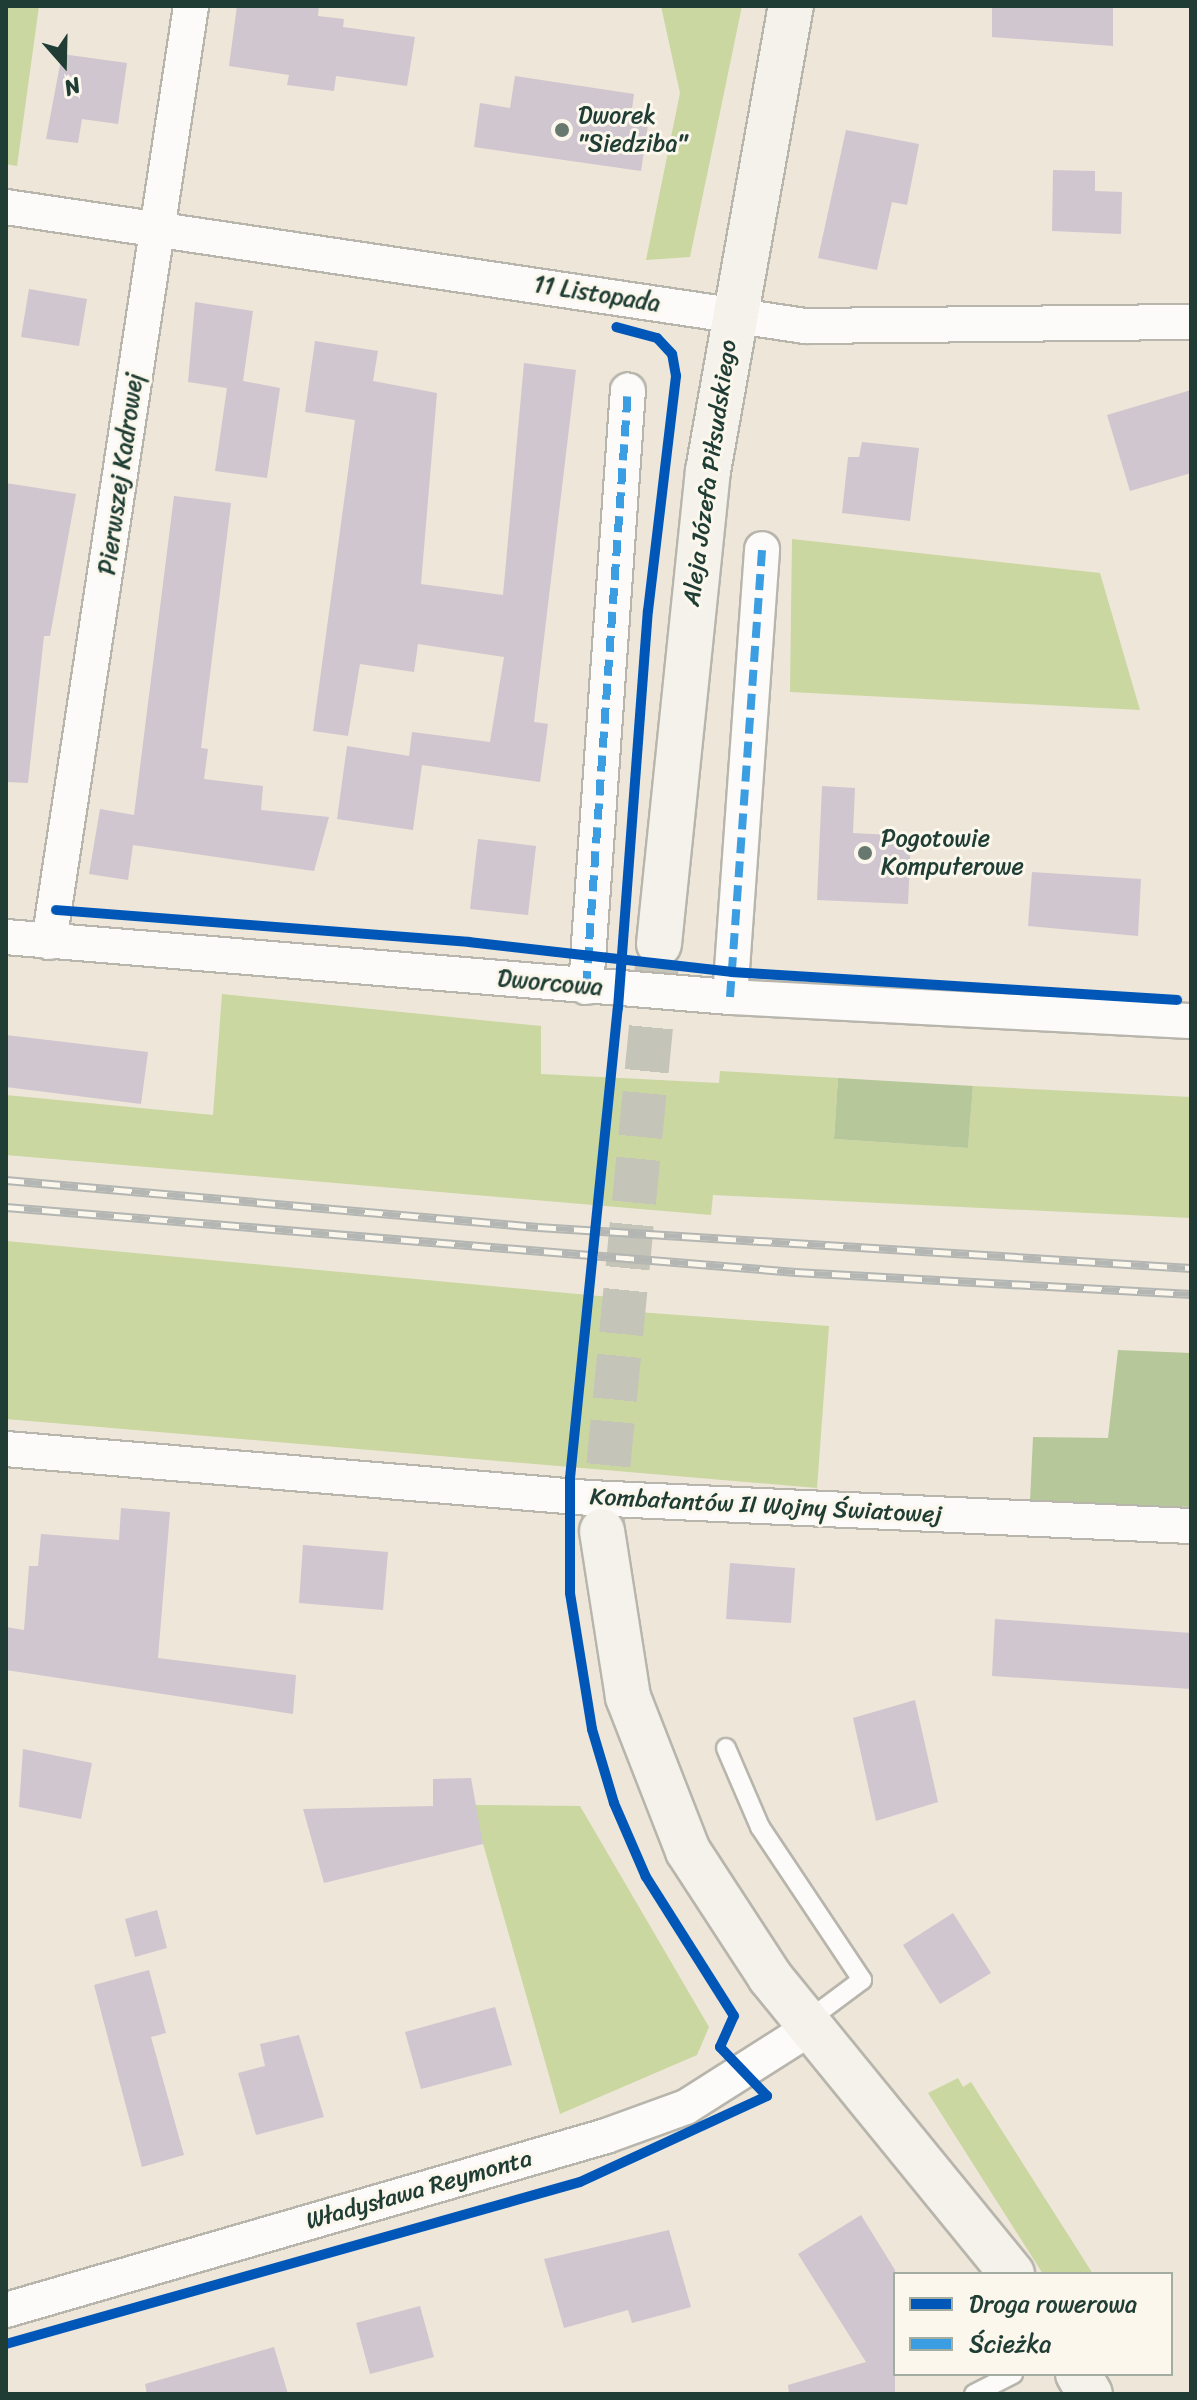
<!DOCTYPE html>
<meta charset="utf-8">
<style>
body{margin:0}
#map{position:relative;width:1197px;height:2400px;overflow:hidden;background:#eee6d9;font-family:Sriracha,sans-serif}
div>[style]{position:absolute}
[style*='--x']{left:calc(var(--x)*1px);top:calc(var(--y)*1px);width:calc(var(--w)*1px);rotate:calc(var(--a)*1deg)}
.green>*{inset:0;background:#cad7a0}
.forest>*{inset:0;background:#b6c899}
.building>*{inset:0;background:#d0c6cf}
.secondary-tunnel>*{height:44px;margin-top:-22px;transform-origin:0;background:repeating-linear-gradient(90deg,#c5c4b8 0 44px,transparent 0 66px)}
.roads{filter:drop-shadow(2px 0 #b7b5ac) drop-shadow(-2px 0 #b7b5ac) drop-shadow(0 2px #b7b5ac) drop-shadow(0 -2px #b7b5ac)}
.service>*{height:18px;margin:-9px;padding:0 9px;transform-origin:9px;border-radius:9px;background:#fcfbf9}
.minor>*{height:34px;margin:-17px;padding:0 17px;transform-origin:17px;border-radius:17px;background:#fcfbf9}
.secondary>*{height:44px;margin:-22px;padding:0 22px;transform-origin:22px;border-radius:22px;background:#f5f1eb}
.rail>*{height:9px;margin-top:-4.5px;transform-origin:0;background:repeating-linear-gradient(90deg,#fbf7ec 0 18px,#b3b6b3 0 36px);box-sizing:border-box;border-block:2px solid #b3b6b3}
.quiet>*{height:8px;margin-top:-4px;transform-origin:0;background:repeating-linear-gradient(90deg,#3c9ee2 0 16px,transparent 0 24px)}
.cycleway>*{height:10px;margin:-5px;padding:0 5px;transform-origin:5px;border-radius:5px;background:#0057b8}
.dots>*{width:22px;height:22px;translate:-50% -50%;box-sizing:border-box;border:4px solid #fbf7ec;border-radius:50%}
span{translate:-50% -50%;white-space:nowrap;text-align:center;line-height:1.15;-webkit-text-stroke:6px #fbf7ec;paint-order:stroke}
.poi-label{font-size:24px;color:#1f3d34}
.left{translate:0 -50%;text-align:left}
.street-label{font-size:24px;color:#1f3d34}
.frame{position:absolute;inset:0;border:8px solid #1f3d34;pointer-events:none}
.legend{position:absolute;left:893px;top:2272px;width:280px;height:104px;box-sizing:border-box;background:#fbf7ec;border:2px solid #a3ada2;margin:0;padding:10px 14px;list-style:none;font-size:24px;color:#1f3d34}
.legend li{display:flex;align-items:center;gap:16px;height:40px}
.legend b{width:40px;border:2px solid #a3ada2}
.north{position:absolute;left:24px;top:24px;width:80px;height:80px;-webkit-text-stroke:6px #fbf7ec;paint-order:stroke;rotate:160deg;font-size:22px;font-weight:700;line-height:32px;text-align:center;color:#1f3d34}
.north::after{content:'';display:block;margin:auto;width:28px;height:36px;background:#1f3d34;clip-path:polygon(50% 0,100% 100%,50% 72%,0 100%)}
</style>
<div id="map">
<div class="green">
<div style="clip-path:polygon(6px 6px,39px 6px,17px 166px,6px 164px)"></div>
<div style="clip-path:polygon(661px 6px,742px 6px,690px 257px,646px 260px,680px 93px)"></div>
<div style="clip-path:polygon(792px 539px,1100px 573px,1140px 710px,790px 692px)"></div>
<div style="clip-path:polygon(222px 994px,541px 1026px,541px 1074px,719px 1083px,720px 1071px,838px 1078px,834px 1139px,968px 1148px,973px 1086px,1191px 1097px,1191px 1218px,713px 1195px,711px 1215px,6px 1155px,6px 1095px,213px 1115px)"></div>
<div style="clip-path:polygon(6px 1241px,610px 1297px,611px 1310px,829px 1326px,817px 1488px,6px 1419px)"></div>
<div style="clip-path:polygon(472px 1805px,580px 1806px,709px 2027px,697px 2055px,560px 2114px)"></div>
<div style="clip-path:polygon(958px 2078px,963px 2087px,971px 2082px,1093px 2274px,1043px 2274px,928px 2093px)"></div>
</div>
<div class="forest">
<div style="clip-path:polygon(838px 1078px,973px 1086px,968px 1148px,834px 1139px)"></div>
<div style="clip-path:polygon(1118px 1350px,1191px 1353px,1191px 1507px,1030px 1501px,1033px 1437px,1108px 1438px)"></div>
</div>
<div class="building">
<div style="clip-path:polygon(237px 6px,319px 6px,318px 16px,344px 19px,343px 27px,415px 37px,407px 86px,336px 76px,334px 91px,287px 85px,289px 75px,229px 66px)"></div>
<div style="clip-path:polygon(992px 6px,1113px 6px,1113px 46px,992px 37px)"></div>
<div style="clip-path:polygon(62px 54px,127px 63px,118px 124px,82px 119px,78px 143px,46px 139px)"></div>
<div style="clip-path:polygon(515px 76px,634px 94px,632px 109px,650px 112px,641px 171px,474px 147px,480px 103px,510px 108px)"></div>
<div style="clip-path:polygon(846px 130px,919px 144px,907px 205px,892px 202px,877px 270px,818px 258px)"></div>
<div style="clip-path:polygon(1053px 170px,1095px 171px,1095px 191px,1122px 192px,1121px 234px,1052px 231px)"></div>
<div style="clip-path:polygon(29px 289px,87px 299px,79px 346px,21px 337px)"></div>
<div style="clip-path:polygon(195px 302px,253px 311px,243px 381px,280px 388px,267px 478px,215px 471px,227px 388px,188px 382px)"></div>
<div style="clip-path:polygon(315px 341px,378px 351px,373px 381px,437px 393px,421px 584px,503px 595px,524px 363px,576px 370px,534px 722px,548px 724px,540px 782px,422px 765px,413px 830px,337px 819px,347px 746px,409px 756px,412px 732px,490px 742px,504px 657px,418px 644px,414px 672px,360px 664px,348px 736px,313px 731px,355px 420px,305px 412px)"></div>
<div style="clip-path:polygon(1191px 390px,1191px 473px,1130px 491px,1107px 415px)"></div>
<div style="clip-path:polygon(862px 442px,919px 448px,910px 521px,842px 513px,848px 457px,859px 457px)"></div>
<div style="clip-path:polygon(6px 483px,76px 494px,50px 636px,44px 636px,28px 783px,6px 782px)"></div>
<div style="clip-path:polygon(174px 496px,231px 503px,201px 748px,208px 749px,204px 779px,263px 786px,261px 810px,329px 817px,314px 871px,133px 845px,128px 880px,89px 874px,100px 809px,134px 815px)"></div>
<div style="clip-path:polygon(822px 786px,855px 788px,853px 833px,911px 836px,908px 904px,817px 900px)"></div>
<div style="clip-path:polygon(478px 839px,536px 846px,528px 915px,470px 909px)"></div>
<div style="clip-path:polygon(1032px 872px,1141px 879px,1138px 936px,1028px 926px)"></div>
<div style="clip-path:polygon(6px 1035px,148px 1052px,141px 1104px,6px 1087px)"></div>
<div style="clip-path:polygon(121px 1508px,170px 1512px,158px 1658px,296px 1675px,293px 1714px,6px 1670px,6px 1627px,24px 1630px,29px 1566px,38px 1566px,41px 1534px,119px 1540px)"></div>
<div style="clip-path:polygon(303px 1545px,388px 1552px,383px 1610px,299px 1603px)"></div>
<div style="clip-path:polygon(730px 1563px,795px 1568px,791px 1623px,726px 1619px)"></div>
<div style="clip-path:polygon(995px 1619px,1191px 1633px,1191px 1689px,992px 1676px)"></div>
<div style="clip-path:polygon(915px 1700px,938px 1802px,876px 1821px,853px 1718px)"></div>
<div style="clip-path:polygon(23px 1749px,92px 1763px,81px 1819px,19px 1807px)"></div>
<div style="clip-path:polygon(471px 1778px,483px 1844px,324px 1883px,303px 1809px,433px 1806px,433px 1779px)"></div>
<div style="clip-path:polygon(157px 1910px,167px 1948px,135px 1957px,125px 1919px)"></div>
<div style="clip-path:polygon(953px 1913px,991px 1973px,940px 2004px,903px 1945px)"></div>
<div style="clip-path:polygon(149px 1970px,166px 2033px,151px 2037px,184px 2155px,142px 2167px,94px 1985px)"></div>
<div style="clip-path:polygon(495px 2007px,512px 2065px,421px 2089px,405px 2032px)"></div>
<div style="clip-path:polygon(299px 2035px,324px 2117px,256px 2135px,238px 2073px,265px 2066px,260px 2044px)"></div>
<div style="clip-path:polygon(861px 2215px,895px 2270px,895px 2394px,789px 2394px,788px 2385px,866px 2362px,798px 2254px)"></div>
<div style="clip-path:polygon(669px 2230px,691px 2307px,632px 2323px,628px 2310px,564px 2328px,544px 2259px)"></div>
<div style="clip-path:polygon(420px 2306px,434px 2357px,370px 2374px,356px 2323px)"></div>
<div style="clip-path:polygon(274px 2347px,288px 2394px,147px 2394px,145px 2384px)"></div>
</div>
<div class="secondary-tunnel">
<div style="--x:602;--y:1531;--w:590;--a:-84.45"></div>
</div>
<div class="roads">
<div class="service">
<div style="--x:726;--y:1748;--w:86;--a:66.7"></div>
<div style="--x:760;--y:1827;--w:184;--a:56.3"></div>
<div style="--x:862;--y:1980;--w:69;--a:143.3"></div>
<div style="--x:974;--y:2394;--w:44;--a:-27.1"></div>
</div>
<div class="minor">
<div style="--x:6;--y:207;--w:808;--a:8.47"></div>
<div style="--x:805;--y:326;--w:386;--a:-0.6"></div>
<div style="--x:6;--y:937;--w:726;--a:4.74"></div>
<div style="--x:730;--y:997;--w:462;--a:3"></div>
<div style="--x:49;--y:942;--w:947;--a:-81.37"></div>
<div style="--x:586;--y:987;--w:598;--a:-85.98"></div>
<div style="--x:730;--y:997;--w:449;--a:-85.9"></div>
<div style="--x:6;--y:1449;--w:586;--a:4.8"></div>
<div style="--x:590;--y:1498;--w:602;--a:2.67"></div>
<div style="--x:6;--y:2310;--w:625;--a:-16.17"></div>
<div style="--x:606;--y:2136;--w:85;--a:-19.9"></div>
<div style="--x:686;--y:2107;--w:149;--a:-32.4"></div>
</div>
<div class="secondary">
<div style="--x:659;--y:944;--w:476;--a:-84.1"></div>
<div style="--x:708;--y:471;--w:472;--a:-79.9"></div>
<div style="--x:602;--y:1531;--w:168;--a:81.1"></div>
<div style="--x:628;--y:1697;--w:165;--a:68.7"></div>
<div style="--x:688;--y:1851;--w:150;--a:56.9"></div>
<div style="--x:770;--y:1977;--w:383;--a:50.8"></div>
<div style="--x:1078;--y:2374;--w:23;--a:59"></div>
</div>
</div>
<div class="rail">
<div style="--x:6;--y:1180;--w:534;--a:5.05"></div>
<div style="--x:538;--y:1227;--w:654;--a:3.59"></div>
<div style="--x:6;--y:1207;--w:793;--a:4.7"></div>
<div style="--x:796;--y:1272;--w:396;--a:3.2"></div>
</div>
<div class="quiet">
<div style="--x:586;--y:987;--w:598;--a:-85.98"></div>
<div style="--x:730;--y:997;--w:449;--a:-85.9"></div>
</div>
<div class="cycleway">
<div style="--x:56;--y:910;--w:414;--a:4.4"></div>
<div style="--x:469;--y:942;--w:265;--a:6.5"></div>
<div style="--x:732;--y:972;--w:446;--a:3.6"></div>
<div style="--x:6;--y:2344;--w:596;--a:-15.76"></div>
<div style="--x:580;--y:2182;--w:206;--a:-24.7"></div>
<div style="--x:767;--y:2096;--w:68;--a:-133.8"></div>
<div style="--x:720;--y:2047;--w:34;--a:-66"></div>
<div style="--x:734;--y:2016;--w:165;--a:-122.3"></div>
<div style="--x:646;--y:1877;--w:81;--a:-113.4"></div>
<div style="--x:614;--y:1803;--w:77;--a:-106.6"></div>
<div style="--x:592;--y:1729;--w:138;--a:-99.2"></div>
<div style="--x:570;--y:1593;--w:115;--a:-90"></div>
<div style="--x:570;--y:1478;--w:472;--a:-84.2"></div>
<div style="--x:618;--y:1008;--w:398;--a:-85.7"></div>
<div style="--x:648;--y:611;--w:237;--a:-83.2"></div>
<div style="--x:676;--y:376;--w:22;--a:-100"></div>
<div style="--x:672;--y:354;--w:22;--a:-133"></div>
<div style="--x:657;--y:338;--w:42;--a:-165"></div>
</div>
<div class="dots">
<div style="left:562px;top:130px;background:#67786e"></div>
<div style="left:865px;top:853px;background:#67786e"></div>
</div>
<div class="poi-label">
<span class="left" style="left:578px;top:130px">Dworek<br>"Siedziba"</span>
<span class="left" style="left:881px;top:853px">Pogotowie<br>Komputerowe</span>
</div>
<div class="street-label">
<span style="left:597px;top:294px;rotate:9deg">11 Listopada</span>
<span style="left:710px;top:473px;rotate:-82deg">Aleja Józefa Piłsudskiego</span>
<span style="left:121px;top:474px;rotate:-82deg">Pierwszej Kadrowej</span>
<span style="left:550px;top:983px;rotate:5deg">Dworcowa</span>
<span style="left:766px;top:1506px;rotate:3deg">Kombatantów II Wojny Światowej</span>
<span style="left:419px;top:2190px;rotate:-16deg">Władysława Reymonta</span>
</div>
<div class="frame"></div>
<ul class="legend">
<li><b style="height:10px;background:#0057b8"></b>Droga rowerowa</li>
<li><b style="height:10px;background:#3c9ee2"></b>Ścieżka</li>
</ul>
<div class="north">N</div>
</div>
